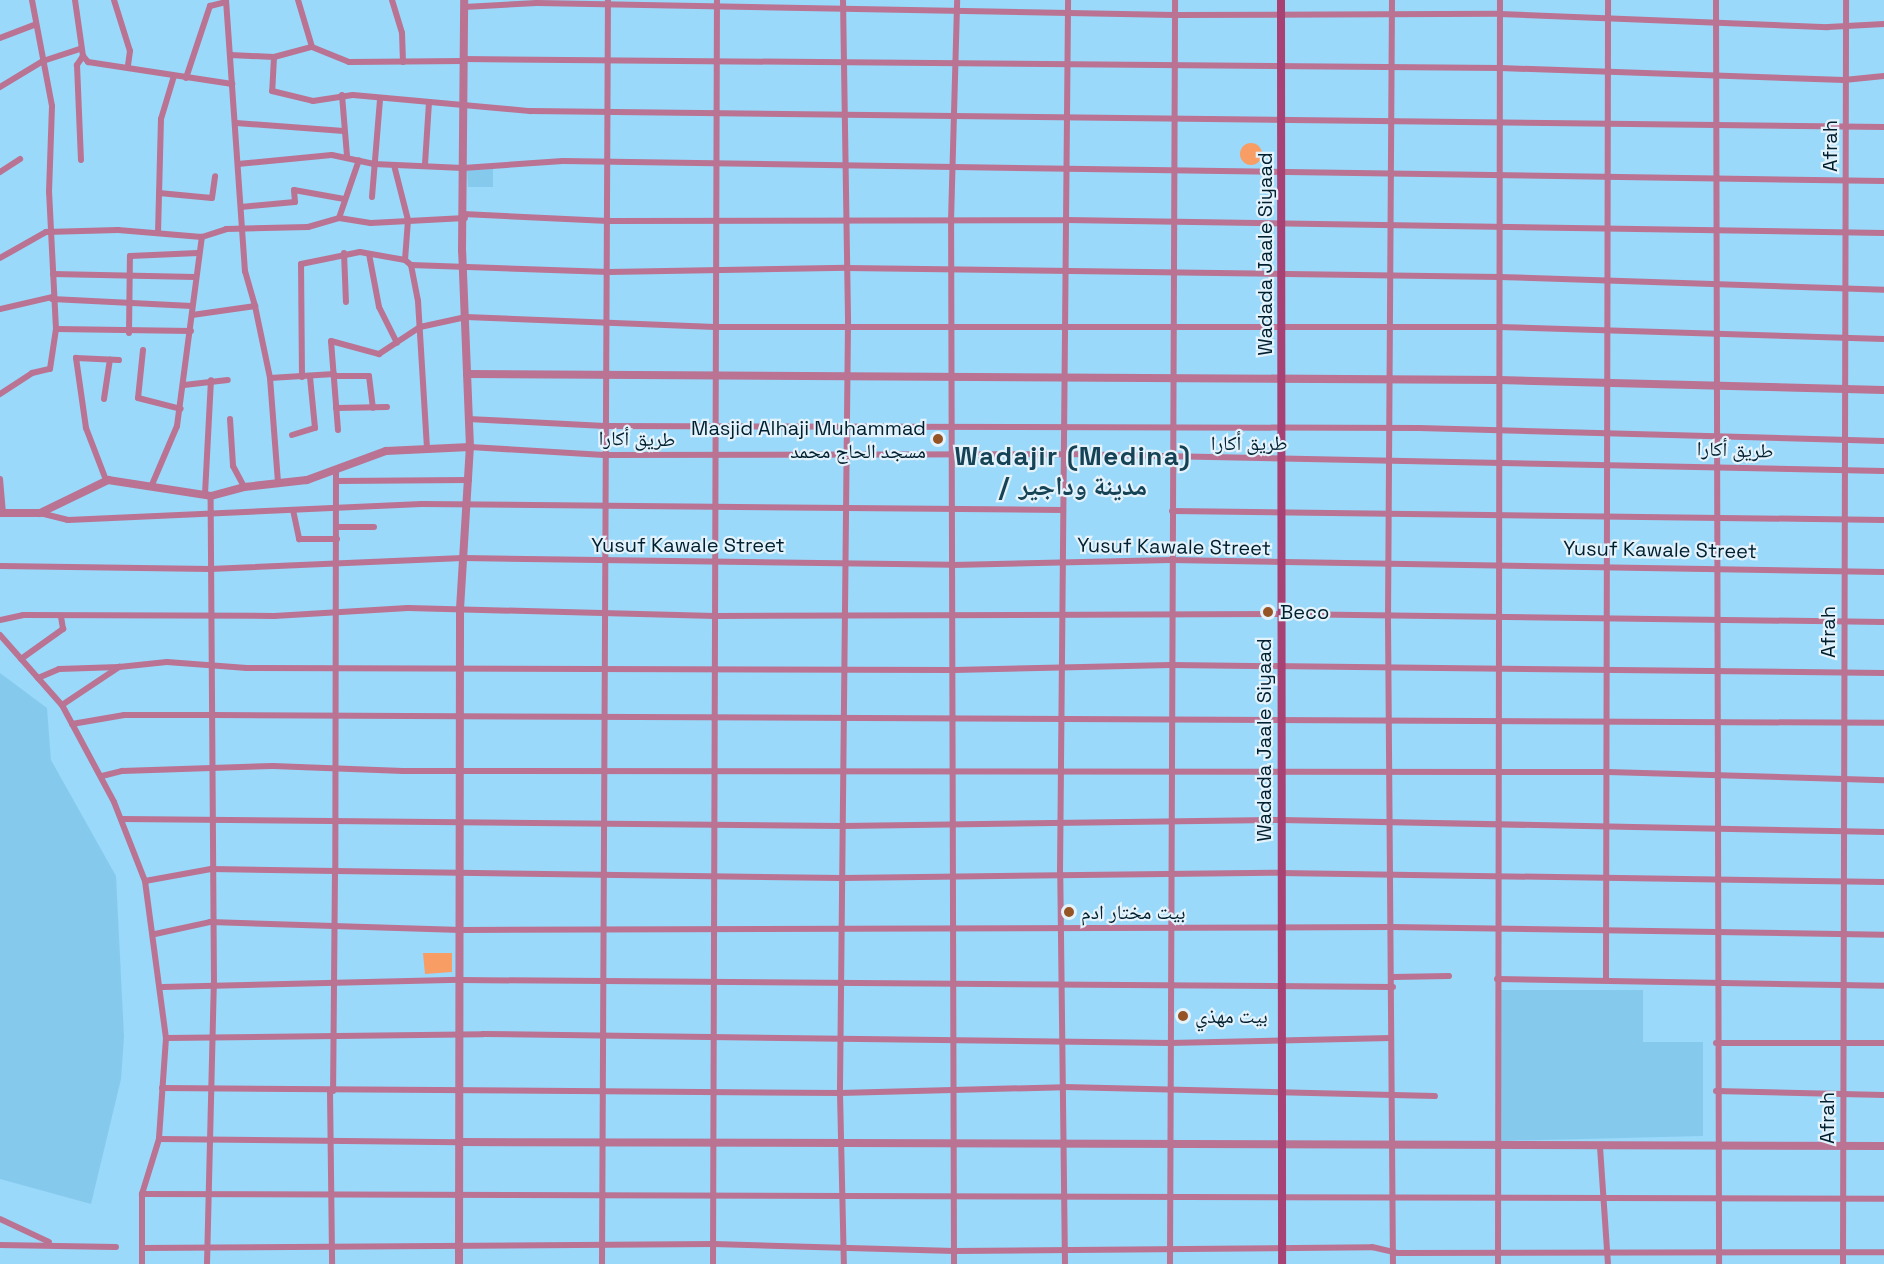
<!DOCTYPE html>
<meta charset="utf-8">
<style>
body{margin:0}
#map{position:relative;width:1884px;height:1264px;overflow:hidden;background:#9ad9fa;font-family:"Space Grotesk","Noto Naskh Arabic",sans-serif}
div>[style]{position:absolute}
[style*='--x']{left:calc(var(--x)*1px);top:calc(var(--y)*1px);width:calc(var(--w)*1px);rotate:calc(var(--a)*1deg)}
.built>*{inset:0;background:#85caed}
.green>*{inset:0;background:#f89d63}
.round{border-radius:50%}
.minor>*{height:6px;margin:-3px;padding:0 3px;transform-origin:3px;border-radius:3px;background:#ba7392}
.tertiary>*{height:8px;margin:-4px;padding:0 4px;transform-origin:4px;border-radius:4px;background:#ba7392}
.secondary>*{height:8px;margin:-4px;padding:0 4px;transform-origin:4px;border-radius:4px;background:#a84174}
.dots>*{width:16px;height:16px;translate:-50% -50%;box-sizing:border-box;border:3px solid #e3f2fb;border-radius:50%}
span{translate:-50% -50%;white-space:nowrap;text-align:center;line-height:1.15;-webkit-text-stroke:4.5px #e3f2fb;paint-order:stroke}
.street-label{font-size:20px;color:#001f2f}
.poi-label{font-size:20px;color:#001f2f}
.right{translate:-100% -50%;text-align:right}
.left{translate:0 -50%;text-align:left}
.district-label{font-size:26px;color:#164256;font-weight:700;letter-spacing:1.5px}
</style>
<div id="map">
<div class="built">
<div style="clip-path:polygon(493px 166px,493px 187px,468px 187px,467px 169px)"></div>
<div style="clip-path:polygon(0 673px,47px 708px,51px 760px,116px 876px,124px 1037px,121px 1079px,91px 1204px,0 1179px)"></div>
<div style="clip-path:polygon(1501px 990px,1643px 990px,1643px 1042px,1703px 1042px,1703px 1136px,1499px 1141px)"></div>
</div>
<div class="green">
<div class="round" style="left:1240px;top:143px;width:22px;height:22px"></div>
<div style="clip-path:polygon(423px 953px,452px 953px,452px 972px,425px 974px)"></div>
</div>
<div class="minor">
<div style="--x:75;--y:0;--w:57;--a:81.9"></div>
<div style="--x:83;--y:56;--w:11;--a:124"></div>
<div style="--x:77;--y:65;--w:95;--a:87.6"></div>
<div style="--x:114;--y:0;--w:53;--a:72.6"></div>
<div style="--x:130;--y:51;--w:15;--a:98"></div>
<div style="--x:226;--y:0;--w:272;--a:86"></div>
<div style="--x:245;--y:271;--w:36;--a:74"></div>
<div style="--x:298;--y:0;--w:49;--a:73.4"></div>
<div style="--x:392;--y:0;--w:34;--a:73"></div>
<div style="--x:402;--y:33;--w:29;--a:88"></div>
<div style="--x:843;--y:0;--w:323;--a:89.1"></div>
<div style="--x:848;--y:323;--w:770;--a:90.6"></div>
<div style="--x:840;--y:1093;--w:171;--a:88.7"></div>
<div style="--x:1392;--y:0;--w:619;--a:90.37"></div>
<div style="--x:1388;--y:619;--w:645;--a:89.56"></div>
<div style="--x:1716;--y:0;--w:1264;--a:89.86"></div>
<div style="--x:464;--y:7;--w:73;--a:-3.1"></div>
<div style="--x:537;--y:3;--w:637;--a:1.08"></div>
<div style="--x:1174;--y:15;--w:326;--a:-0.2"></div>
<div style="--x:1500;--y:14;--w:328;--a:2.3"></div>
<div style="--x:1828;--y:27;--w:56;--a:-3.1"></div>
<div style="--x:0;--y:38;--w:36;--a:-21"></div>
<div style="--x:230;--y:55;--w:44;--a:2.6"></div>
<div style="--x:274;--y:57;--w:39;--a:-15"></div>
<div style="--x:312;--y:47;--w:40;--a:22"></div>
<div style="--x:349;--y:62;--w:114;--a:-0.5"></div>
<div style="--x:83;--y:56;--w:8;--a:50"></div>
<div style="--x:88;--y:62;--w:146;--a:8.7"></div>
<div style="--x:274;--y:57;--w:34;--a:93"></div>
<div style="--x:272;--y:91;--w:42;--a:13.7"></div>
<div style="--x:313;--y:101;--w:40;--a:-8.5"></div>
<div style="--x:353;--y:95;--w:178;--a:5.2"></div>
<div style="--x:530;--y:111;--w:1354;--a:0.68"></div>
<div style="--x:463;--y:59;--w:1037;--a:0.5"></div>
<div style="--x:1500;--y:68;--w:344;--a:2"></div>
<div style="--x:1844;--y:80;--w:40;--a:-5.7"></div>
<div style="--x:186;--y:78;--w:76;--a:-71.6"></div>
<div style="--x:210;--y:6;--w:16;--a:-14"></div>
<div style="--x:0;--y:87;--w:50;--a:-31.2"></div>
<div style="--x:43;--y:61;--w:39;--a:-18"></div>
<div style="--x:342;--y:95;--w:61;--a:85.3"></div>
<div style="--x:236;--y:123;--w:108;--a:4.2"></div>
<div style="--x:238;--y:164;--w:94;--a:-5.5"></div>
<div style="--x:332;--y:155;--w:43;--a:12.1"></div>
<div style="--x:374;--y:164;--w:89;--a:2.6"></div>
<div style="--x:463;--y:168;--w:100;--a:-4"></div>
<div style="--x:563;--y:161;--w:1321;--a:0.87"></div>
<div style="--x:425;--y:164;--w:62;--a:-86.3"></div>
<div style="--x:394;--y:165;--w:57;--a:75.7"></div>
<div style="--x:408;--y:220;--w:40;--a:94.3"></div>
<div style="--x:405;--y:260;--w:8;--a:40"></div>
<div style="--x:411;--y:265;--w:37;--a:79"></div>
<div style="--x:418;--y:301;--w:147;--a:86.5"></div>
<div style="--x:0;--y:172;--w:24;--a:-33"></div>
<div style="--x:159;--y:193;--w:53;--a:5.4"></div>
<div style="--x:212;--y:198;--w:22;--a:-82"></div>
<div style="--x:372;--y:197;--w:98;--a:-85.3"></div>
<div style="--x:241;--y:207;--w:54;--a:-5.3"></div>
<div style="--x:295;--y:202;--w:12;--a:-95"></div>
<div style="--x:294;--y:190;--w:51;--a:10.2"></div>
<div style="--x:463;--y:214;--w:145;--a:2.8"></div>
<div style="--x:608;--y:221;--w:458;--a:-0.1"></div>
<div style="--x:1066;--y:220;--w:818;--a:0.91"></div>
<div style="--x:339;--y:218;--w:61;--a:-71"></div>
<div style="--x:158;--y:233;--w:114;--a:-88.5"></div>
<div style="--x:161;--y:119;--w:45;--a:-73.2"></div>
<div style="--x:344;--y:253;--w:49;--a:87.7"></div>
<div style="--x:369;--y:254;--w:54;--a:79.3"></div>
<div style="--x:379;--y:307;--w:40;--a:63.4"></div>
<div style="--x:0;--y:258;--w:53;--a:-29.5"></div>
<div style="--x:46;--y:232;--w:72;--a:-1.6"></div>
<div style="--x:118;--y:230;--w:84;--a:4.8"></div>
<div style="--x:411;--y:265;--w:198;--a:2"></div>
<div style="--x:609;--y:272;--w:238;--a:-1"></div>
<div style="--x:847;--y:268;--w:653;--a:0.79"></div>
<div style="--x:1500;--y:277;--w:384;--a:1.9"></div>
<div style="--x:53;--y:274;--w:142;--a:1.2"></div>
<div style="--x:52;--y:299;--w:140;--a:2.9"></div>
<div style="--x:0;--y:309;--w:53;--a:-13"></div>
<div style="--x:192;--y:315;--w:64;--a:-8.1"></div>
<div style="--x:255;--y:306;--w:74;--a:78.2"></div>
<div style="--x:270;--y:378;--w:103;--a:85.6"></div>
<div style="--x:56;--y:329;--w:135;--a:0.8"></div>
<div style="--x:129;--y:333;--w:77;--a:-89.3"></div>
<div style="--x:130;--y:256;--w:68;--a:-2.5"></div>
<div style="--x:143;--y:350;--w:48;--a:95.9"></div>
<div style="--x:138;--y:398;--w:44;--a:14.3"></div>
<div style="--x:335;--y:376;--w:34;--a:0"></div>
<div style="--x:369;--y:376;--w:32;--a:83"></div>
<div style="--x:302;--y:377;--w:113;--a:-90.5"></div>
<div style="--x:301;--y:264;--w:60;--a:-11.5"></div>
<div style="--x:360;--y:252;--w:46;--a:10.1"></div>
<div style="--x:270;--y:378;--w:64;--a:-3.6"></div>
<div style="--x:184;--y:385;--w:44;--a:-6.5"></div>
<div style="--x:0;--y:394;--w:38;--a:-33"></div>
<div style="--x:32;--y:373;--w:18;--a:-13"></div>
<div style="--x:50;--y:369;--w:40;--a:-81.5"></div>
<div style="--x:56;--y:329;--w:137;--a:-92.9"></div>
<div style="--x:49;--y:192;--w:86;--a:-88"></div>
<div style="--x:52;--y:106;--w:108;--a:-100.7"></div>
<div style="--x:104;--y:399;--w:40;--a:-81.5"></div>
<div style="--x:336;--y:408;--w:51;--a:-1.1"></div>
<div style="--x:230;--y:419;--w:47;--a:86.3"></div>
<div style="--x:233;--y:466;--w:24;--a:62"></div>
<div style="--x:468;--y:419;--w:137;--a:2.9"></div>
<div style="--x:605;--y:426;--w:814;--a:0.14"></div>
<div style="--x:1419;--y:428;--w:465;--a:1.6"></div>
<div style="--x:338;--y:430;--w:89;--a:-94.5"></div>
<div style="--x:331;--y:341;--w:50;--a:15.2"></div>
<div style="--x:379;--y:354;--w:49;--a:-33.4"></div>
<div style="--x:420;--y:327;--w:47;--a:-12.3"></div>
<div style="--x:466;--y:317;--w:249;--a:2.3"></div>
<div style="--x:715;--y:327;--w:785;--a:0"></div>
<div style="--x:1500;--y:327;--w:384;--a:1.8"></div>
<div style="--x:292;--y:435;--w:24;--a:-17"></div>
<div style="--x:315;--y:428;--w:51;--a:-95.6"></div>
<div style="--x:470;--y:447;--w:134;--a:3.4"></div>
<div style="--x:604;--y:455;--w:461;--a:-0.1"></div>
<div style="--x:1065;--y:454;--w:819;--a:1.19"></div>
<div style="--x:336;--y:472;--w:399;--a:90.1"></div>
<div style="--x:335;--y:871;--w:507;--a:0.79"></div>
<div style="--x:842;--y:878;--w:438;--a:-0.7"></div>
<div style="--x:1280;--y:873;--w:604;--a:0.85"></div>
<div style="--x:0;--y:479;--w:34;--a:85"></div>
<div style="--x:106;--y:480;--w:56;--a:-111"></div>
<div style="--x:86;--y:428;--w:71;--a:-98.1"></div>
<div style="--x:76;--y:358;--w:43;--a:2.7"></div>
<div style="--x:336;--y:481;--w:133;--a:-0.4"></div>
<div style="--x:151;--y:487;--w:66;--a:-66.9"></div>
<div style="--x:177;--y:426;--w:191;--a:-82.5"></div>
<div style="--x:202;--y:237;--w:25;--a:-18"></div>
<div style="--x:226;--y:229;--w:82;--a:-1.4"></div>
<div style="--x:308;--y:227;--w:32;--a:-16"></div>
<div style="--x:339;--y:218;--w:32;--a:9"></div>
<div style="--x:371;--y:223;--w:94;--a:-3"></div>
<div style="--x:205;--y:494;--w:114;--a:-87"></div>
<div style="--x:293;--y:510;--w:30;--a:78"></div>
<div style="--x:299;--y:539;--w:38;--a:0"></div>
<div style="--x:1172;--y:511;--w:712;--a:0.72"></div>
<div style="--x:40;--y:513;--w:29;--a:14"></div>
<div style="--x:68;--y:520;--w:354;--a:-2.6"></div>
<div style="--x:422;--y:504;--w:641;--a:0.54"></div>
<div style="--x:337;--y:527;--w:37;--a:0"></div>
<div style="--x:0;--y:566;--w:210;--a:0.8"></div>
<div style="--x:210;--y:569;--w:253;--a:-2.5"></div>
<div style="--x:463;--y:558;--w:489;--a:0.8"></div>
<div style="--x:952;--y:565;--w:219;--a:-1.3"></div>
<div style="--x:1171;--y:560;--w:713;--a:0.96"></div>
<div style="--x:0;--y:620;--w:24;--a:-12"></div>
<div style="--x:23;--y:615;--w:251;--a:0.2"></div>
<div style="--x:274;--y:616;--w:134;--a:-3.4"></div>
<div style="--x:408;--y:608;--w:307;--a:1.5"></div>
<div style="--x:715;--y:616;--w:565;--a:-0.2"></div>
<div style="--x:1280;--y:614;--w:604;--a:0.76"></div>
<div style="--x:0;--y:635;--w:94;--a:48.5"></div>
<div style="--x:62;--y:705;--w:110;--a:61.8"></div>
<div style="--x:114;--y:802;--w:85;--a:68.6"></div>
<div style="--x:145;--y:881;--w:158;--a:82.4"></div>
<div style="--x:166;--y:1038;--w:101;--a:94"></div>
<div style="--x:159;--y:1139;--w:58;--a:107.2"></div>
<div style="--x:142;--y:1194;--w:70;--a:90"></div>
<div style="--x:21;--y:659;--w:52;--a:-35.5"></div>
<div style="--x:63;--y:629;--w:13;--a:-99"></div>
<div style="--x:38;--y:678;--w:23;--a:-23"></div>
<div style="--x:59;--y:669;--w:60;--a:-1.9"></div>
<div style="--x:62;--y:705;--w:69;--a:-33.7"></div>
<div style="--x:119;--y:667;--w:48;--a:-5.9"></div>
<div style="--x:167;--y:662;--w:80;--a:4.3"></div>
<div style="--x:247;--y:668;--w:707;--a:0.16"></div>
<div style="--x:954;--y:670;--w:217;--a:-1.3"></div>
<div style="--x:1171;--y:665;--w:713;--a:0.64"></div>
<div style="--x:72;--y:724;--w:53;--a:-9.8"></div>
<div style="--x:124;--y:715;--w:89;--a:0"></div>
<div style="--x:213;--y:715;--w:1671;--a:0.27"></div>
<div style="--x:102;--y:776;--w:21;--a:-14"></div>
<div style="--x:122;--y:771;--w:151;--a:-1.9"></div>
<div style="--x:273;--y:766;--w:130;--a:2.2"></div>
<div style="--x:403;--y:771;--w:1205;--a:0.05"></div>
<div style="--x:1608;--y:772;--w:276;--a:1.7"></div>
<div style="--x:122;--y:819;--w:721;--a:0.56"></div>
<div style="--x:843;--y:826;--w:438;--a:-0.8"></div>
<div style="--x:1281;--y:820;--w:603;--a:1.14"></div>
<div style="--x:145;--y:881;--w:67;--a:-10.3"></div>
<div style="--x:211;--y:869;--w:124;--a:0.9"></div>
<div style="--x:335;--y:871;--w:220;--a:90.5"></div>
<div style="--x:155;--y:934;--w:56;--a:-12.3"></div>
<div style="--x:210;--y:922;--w:251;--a:1.8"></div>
<div style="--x:461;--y:930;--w:931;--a:-0.18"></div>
<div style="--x:1392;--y:927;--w:492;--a:0.9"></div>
<div style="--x:1393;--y:977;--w:56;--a:-1"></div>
<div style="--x:1606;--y:978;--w:978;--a:-89.88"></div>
<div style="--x:1497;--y:979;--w:387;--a:1"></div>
<div style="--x:163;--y:987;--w:297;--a:-1.4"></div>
<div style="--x:460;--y:980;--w:933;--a:0.43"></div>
<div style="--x:166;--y:1038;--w:317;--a:-0.7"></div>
<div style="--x:483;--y:1034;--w:687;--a:0.75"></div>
<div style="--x:1170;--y:1043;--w:221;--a:-1.3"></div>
<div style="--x:1716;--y:1043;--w:168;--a:0"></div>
<div style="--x:162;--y:1088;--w:678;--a:0.42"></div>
<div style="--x:840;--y:1093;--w:224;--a:-1.5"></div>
<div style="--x:1064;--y:1087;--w:371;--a:1.4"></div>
<div style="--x:330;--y:1091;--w:173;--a:89.3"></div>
<div style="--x:1716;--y:1091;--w:168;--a:1.4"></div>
<div style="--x:159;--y:1139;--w:300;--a:0.6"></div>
<div style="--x:1600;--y:1147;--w:117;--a:86.1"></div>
<div style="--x:142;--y:1194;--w:1742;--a:0.16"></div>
<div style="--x:0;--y:1219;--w:54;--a:25.1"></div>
<div style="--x:0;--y:1245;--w:116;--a:1"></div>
<div style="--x:142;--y:1248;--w:572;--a:-0.4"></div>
<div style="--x:714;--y:1244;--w:240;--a:1.7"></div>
<div style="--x:954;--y:1251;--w:418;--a:-0.5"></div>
<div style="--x:1372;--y:1247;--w:26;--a:13"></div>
<div style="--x:1397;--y:1253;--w:487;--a:-0.1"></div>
<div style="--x:207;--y:1264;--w:279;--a:-88.6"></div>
<div style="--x:214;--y:985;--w:489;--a:-90.4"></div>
<div style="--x:602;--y:1264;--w:1264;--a:-89.73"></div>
<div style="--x:713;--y:1264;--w:1264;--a:-89.82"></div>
<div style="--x:954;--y:1264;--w:1043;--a:-90.16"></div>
<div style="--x:951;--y:221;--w:221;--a:-88.4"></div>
<div style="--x:1065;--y:1264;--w:391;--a:-90.7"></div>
<div style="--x:1060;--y:873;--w:873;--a:-89.47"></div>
<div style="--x:1170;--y:1264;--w:1264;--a:-89.77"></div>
<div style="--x:1498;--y:1264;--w:1264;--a:-89.91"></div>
<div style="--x:1843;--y:1264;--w:1264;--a:-89.86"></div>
</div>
<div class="tertiary">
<div style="--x:467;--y:374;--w:1033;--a:0.33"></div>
<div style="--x:1500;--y:380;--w:384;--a:1.5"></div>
<div style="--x:0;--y:513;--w:40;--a:0"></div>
<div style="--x:40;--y:513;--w:76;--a:-25.9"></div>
<div style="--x:108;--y:480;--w:104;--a:8.8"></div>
<div style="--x:211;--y:496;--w:34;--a:-15"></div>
<div style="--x:244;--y:487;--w:63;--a:-6.3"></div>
<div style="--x:307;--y:480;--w:84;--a:-20.2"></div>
<div style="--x:386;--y:451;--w:84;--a:-2.7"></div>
<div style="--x:459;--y:1142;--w:1425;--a:0.16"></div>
<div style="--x:459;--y:1264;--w:655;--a:-89.91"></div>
<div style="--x:460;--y:609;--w:162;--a:-86.5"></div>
<div style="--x:470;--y:447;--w:196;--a:-92.3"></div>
<div style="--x:462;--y:251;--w:251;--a:-89.5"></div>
</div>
<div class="secondary">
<div style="--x:1281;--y:0;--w:1264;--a:89.95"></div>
</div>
<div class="dots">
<div style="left:938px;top:439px;background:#965324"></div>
<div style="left:1268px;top:612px;background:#965324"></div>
<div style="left:1069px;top:912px;background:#965324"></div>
<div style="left:1183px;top:1016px;background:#965324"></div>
</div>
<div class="street-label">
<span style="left:1830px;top:146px;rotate:-90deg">Afrah</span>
<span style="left:1265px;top:254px;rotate:-90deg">Wadada Jaale Siyaad</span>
<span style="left:637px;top:439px;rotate:1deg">طريق أكارا</span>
<span style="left:1249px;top:443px">طريق أكارا</span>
<span style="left:1735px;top:450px;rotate:2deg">طريق أكارا</span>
<span style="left:688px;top:545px">Yusuf Kawale Street</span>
<span style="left:1174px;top:547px;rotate:1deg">Yusuf Kawale Street</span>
<span style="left:1660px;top:550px;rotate:1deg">Yusuf Kawale Street</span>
<span style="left:1828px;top:632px;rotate:-90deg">Afrah</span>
<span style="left:1264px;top:740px;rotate:-90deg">Wadada Jaale Siyaad</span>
<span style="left:1827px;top:1118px;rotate:-90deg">Afrah</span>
</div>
<div class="poi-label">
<span class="right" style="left:926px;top:440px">Masjid Alhaji Muhammad<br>مسجد الحاج محمد</span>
<span class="left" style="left:1280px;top:612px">Beco</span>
<span class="left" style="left:1081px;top:912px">بيت مختار ادم</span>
<span class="left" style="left:1195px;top:1016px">بيت مهذي</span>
</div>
<div class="district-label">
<span style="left:1073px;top:472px">Wadajir (Medina)<br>/ مدينة وداجير</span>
</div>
</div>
